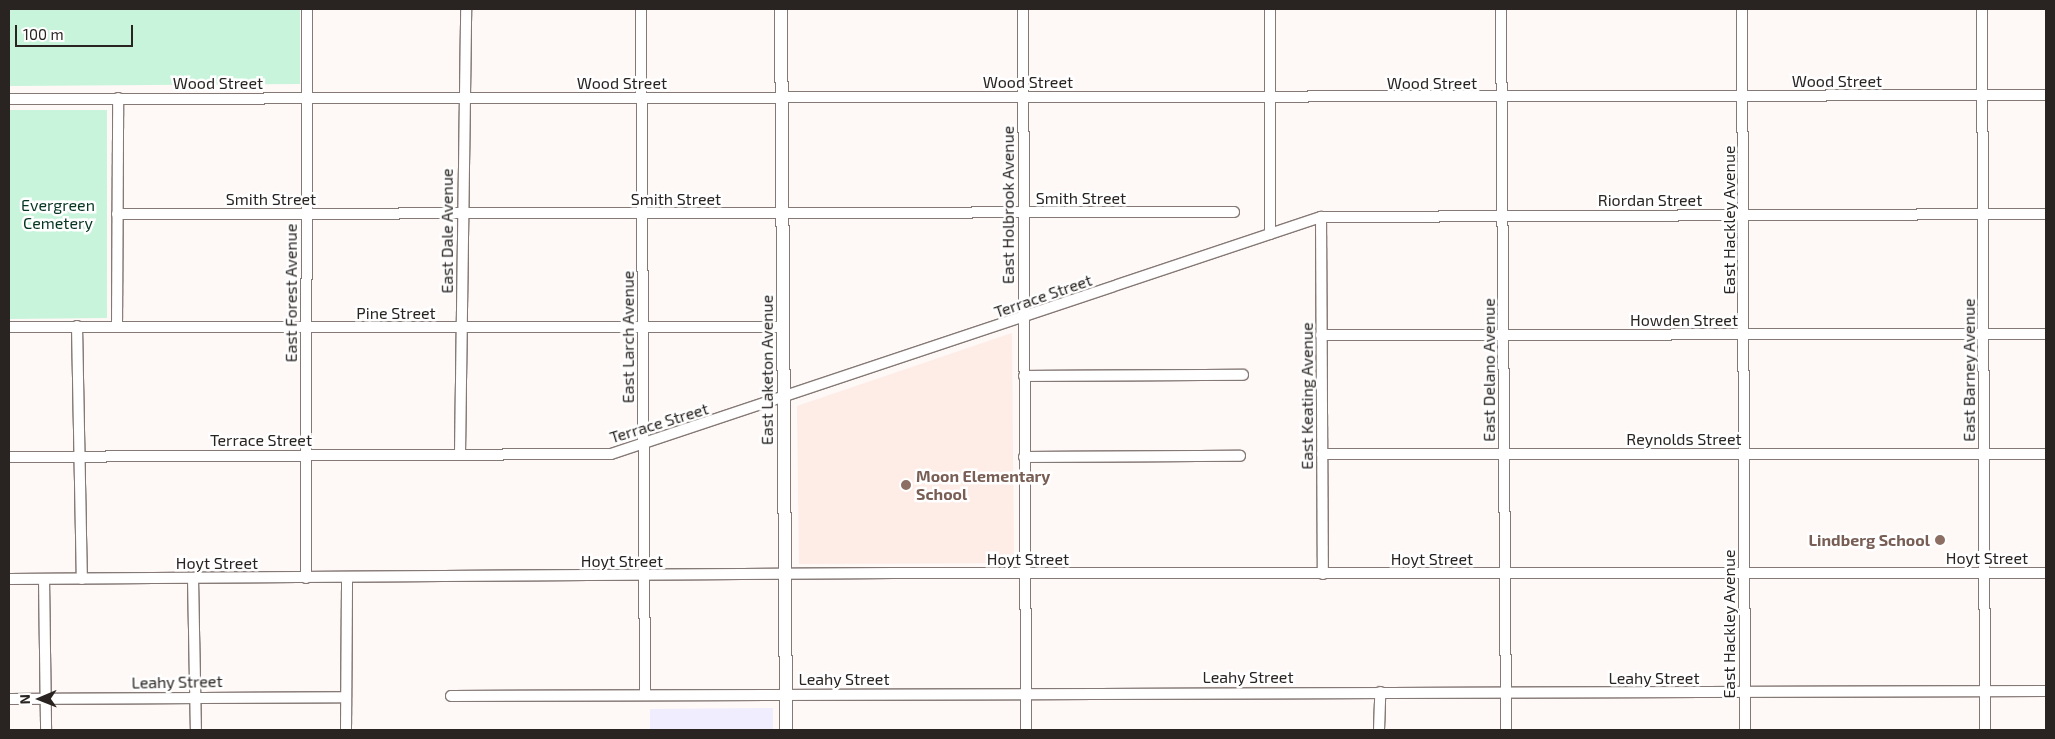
<!DOCTYPE html>
<style>
body{margin:0}
#map{position:relative;width:2055px;height:739px;overflow:hidden;background:#fef8f6;font-family:"Exo 2",sans-serif}
div>[style]{position:absolute}
[style*='--x']{left:calc(var(--x)*1px);top:calc(var(--y)*1px);width:calc(var(--w)*1px);rotate:calc(var(--a)*1deg)}
.built>*{inset:0;background:#feece6}
.medical>*{inset:0;background:#f0edfe}
.green>*{inset:0;background:#c7f4da}
.roads{filter:drop-shadow(1px 0 #857975) drop-shadow(-1px 0 #857975) drop-shadow(0 1px #857975) drop-shadow(0 -1px #857975)}
.minor>*{height:10px;margin:-5px;padding:0 5px;transform-origin:5px;border-radius:5px;background:#fff}
.major>*{height:12px;margin:-6px;padding:0 6px;transform-origin:6px;border-radius:6px;background:#fff}
.dots>*{width:14px;height:14px;translate:-50% -50%;box-sizing:border-box;border:2px solid #fff;border-radius:50%}
span{translate:-50% -50%;white-space:nowrap;text-align:center;line-height:1.15;-webkit-text-stroke:5px #fff;paint-order:stroke}
.street-label{font-size:16px;color:#292422}
.park-label{font-size:16px;color:#063521}
.education-label{font-size:16px;color:#785e54;font-weight:700}
.left{translate:0 -50%;text-align:left}
.right{translate:-100% -50%;text-align:right}
.frame{position:absolute;inset:0;border:10px solid #292422;pointer-events:none}
.north{position:absolute;left:15px;top:674px;width:50px;height:50px;-webkit-text-stroke:4px #fff;paint-order:stroke;rotate:269deg;font-size:14px;font-weight:700;line-height:20px;text-align:center;color:#292422}
.north::after{content:'';display:block;margin:auto;width:18px;height:22px;background:#292422;clip-path:polygon(50% 0,100% 100%,50% 72%,0 100%)}
.scale{position:absolute;left:15px;top:25px;width:118px;height:22px;box-sizing:border-box;border:2px solid #292422;border-top:0;padding-left:6px;font-size:15px;line-height:18px;white-space:nowrap;color:#292422;-webkit-text-stroke:4px #fff;paint-order:stroke}
</style>
<div id="map">
<div class="built">
<div style="clip-path:polygon(1012px 333px,1014px 563px,799px 564px,797px 406px)"></div>
</div>
<div class="medical">
<div style="clip-path:polygon(773px 708px,773px 730px,650px 730px,650px 709px)"></div>
</div>
<div class="green">
<div style="clip-path:polygon(9px 9px,300px 9px,300px 84px,9px 86px)"></div>
<div style="clip-path:polygon(9px 110px,107px 110px,107px 318px,9px 319px)"></div>
</div>
<div class="roads">
<div class="minor">
<div style="--x:641;--y:9;--w:685;--a:89.67"></div>
<div style="--x:1023;--y:9;--w:721;--a:89.76"></div>
<div style="--x:1501;--y:9;--w:721;--a:89.6"></div>
<div style="--x:1742;--y:9;--w:721;--a:89.76"></div>
<div style="--x:1982;--y:9;--w:721;--a:89.76"></div>
<div style="--x:9;--y:99;--w:2037;--a:-0.11"></div>
<div style="--x:117;--y:214;--w:1117;--a:-0.1"></div>
<div style="--x:1321;--y:217;--w:357;--a:89.7"></div>
<div style="--x:1270;--y:234;--w:225;--a:-90"></div>
<div style="--x:77;--y:326;--w:253;--a:88.9"></div>
<div style="--x:117;--y:326;--w:228;--a:-89.7"></div>
<div style="--x:9;--y:327;--w:774;--a:0"></div>
<div style="--x:1321;--y:335;--w:725;--a:-0.08"></div>
<div style="--x:1024;--y:376;--w:219;--a:-0.3"></div>
<div style="--x:460;--y:453;--w:444;--a:-89.2"></div>
<div style="--x:1322;--y:454;--w:724;--a:0"></div>
<div style="--x:9;--y:457;--w:602;--a:-0.29"></div>
<div style="--x:611;--y:454;--w:749;--a:-18.46"></div>
<div style="--x:1321;--y:217;--w:725;--a:-0.24"></div>
<div style="--x:1024;--y:457;--w:216;--a:-0.3"></div>
<div style="--x:193;--y:578;--w:152;--a:88.9"></div>
<div style="--x:306;--y:578;--w:569;--a:-89.9"></div>
<div style="--x:9;--y:579;--w:885;--a:-0.39"></div>
<div style="--x:894;--y:573;--w:1152;--a:0"></div>
<div style="--x:44;--y:579;--w:151;--a:89.2"></div>
<div style="--x:451;--y:696;--w:1595;--a:-0.18"></div>
<div style="--x:9;--y:699;--w:337;--a:-0.3"></div>
<div style="--x:346;--y:730;--w:152;--a:-89.6"></div>
<div style="--x:1379;--y:730;--w:38;--a:-88"></div>
</div>
<div class="major">
<div style="--x:781;--y:9;--w:721;--a:89.6"></div>
</div>
</div>
<div class="dots">
<div style="left:906px;top:485px;background:#8d6e63"></div>
<div style="left:1940px;top:540px;background:#8d6e63"></div>
</div>
<div class="street-label">
<span style="left:1837px;top:81px">Wood Street</span>
<span style="left:1028px;top:82px">Wood Street</span>
<span style="left:218px;top:83px">Wood Street</span>
<span style="left:622px;top:83px">Wood Street</span>
<span style="left:1432px;top:83px">Wood Street</span>
<span style="left:1081px;top:198px">Smith Street</span>
<span style="left:271px;top:199px">Smith Street</span>
<span style="left:676px;top:199px">Smith Street</span>
<span style="left:1650px;top:200px">Riordan Street</span>
<span style="left:1008px;top:205px;rotate:-90deg">East Holbrook Avenue</span>
<span style="left:1729px;top:220px;rotate:-90deg">East Hackley Avenue</span>
<span style="left:447px;top:231px;rotate:-90deg">East Dale Avenue</span>
<span style="left:291px;top:293px;rotate:-90deg">East Forest Avenue</span>
<span style="left:1043px;top:296px;rotate:-19deg">Terrace Street</span>
<span style="left:396px;top:313px">Pine Street</span>
<span style="left:1684px;top:320px">Howden Street</span>
<span style="left:628px;top:337px;rotate:-90deg">East Larch Avenue</span>
<span style="left:767px;top:370px;rotate:-90deg">East Laketon Avenue</span>
<span style="left:1489px;top:370px;rotate:-90deg">East Delano Avenue</span>
<span style="left:1969px;top:370px;rotate:-90deg">East Barney Avenue</span>
<span style="left:1307px;top:396px;rotate:-90deg">East Keating Avenue</span>
<span style="left:659px;top:423px;rotate:-17deg">Terrace Street</span>
<span style="left:1684px;top:439px">Reynolds Street</span>
<span style="left:261px;top:440px">Terrace Street</span>
<span style="left:1987px;top:558px">Hoyt Street</span>
<span style="left:1028px;top:559px">Hoyt Street</span>
<span style="left:1432px;top:559px">Hoyt Street</span>
<span style="left:622px;top:561px">Hoyt Street</span>
<span style="left:217px;top:563px">Hoyt Street</span>
<span style="left:1729px;top:624px;rotate:-90deg">East Hackley Avenue</span>
<span style="left:1248px;top:677px">Leahy Street</span>
<span style="left:1654px;top:678px">Leahy Street</span>
<span style="left:844px;top:679px">Leahy Street</span>
<span style="left:177px;top:682px;rotate:-1deg">Leahy Street</span>
</div>
<div class="park-label">
<span style="left:58px;top:214px">Evergreen<br>Cemetery</span>
</div>
<div class="education-label">
<span class="left" style="left:916px;top:485px">Moon Elementary<br>School</span>
<span class="right" style="left:1930px;top:540px">Lindberg School</span>
</div>
<div class="frame"></div>
<div class="north">N</div>
<div class="scale">100 m</div>
</div>
